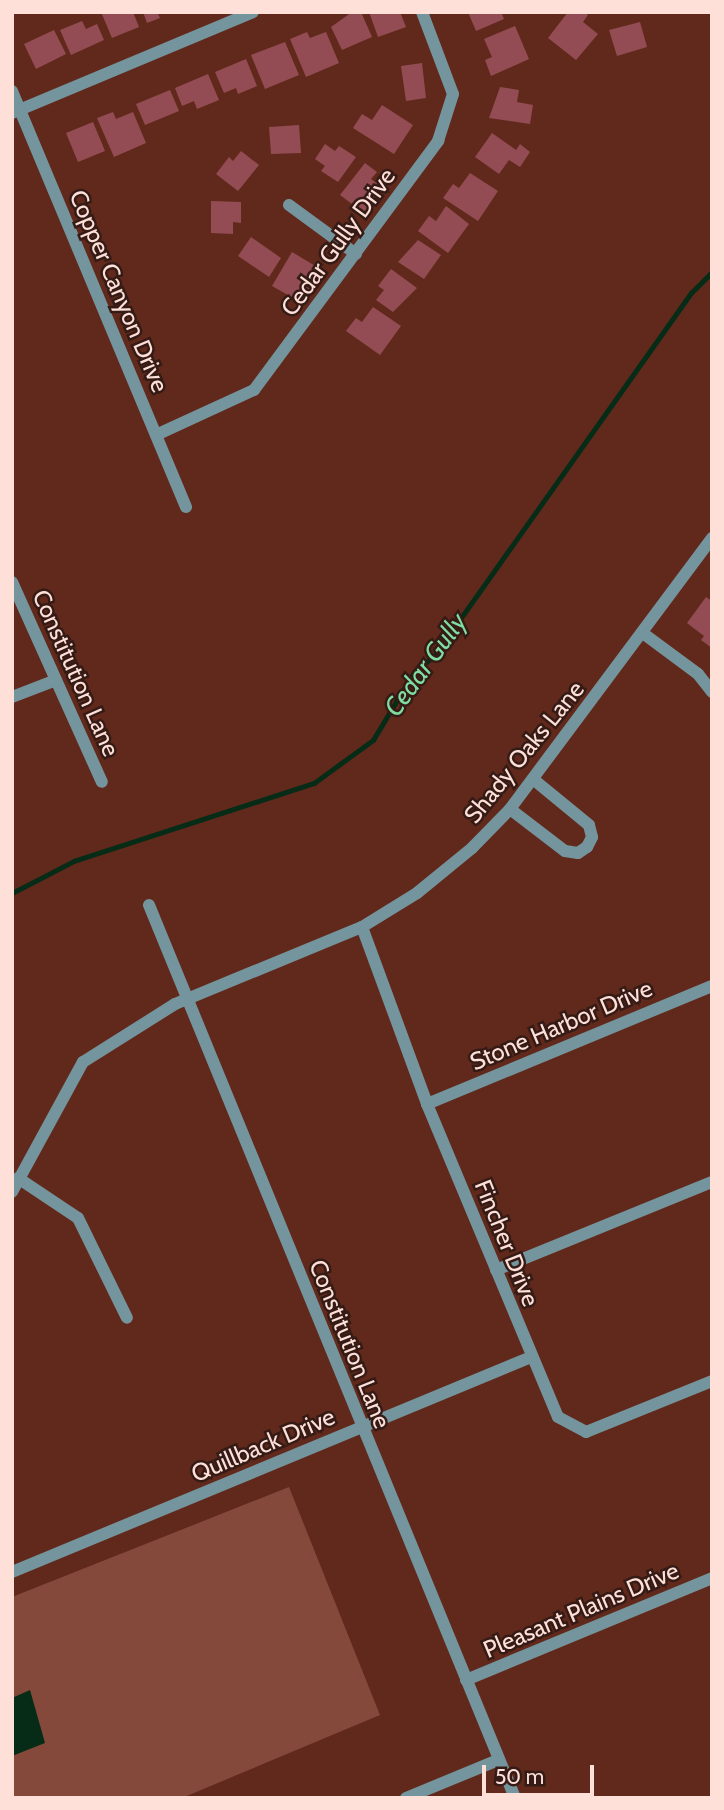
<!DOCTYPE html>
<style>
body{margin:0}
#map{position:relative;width:724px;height:1810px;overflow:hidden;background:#61291b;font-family:Cabin,sans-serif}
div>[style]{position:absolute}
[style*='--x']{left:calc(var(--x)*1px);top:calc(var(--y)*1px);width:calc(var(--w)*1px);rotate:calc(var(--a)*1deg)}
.green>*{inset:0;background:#84493a}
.water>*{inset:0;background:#062c17}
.stream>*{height:4.5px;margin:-2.25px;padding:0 2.25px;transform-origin:2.25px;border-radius:2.25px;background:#062c17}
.building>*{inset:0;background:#934c53}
.street>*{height:12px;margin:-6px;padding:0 6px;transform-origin:6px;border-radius:6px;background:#74959d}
span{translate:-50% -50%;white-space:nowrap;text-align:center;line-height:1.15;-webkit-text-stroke:5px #351b15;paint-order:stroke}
.street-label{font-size:24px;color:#fee0d9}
.water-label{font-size:26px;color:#7fdea1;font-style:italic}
.frame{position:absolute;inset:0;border:14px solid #fee0d9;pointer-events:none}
.scale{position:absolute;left:482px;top:1765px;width:112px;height:32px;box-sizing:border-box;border:4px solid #fee0d9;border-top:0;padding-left:9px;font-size:21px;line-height:24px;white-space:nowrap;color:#fee0d9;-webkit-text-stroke:5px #351b15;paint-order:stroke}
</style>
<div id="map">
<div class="green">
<div style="clip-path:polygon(289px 1487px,380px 1715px,182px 1798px,12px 1798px,12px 1597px)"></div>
</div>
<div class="water">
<div style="clip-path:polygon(30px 1690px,45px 1743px,12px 1756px,12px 1698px)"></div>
</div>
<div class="stream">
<div style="--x:12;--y:893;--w:70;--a:-27.3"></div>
<div style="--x:74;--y:861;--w:252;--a:-18"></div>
<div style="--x:314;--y:783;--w:73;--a:-36.1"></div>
<div style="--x:373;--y:740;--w:79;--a:-58.9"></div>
<div style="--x:414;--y:672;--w:26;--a:-39"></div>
<div style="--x:434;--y:656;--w:445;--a:-54.7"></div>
<div style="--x:691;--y:293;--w:30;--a:-45"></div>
</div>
<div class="building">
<div style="clip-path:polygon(101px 12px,133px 12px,139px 27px,112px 38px)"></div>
<div style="clip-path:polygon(143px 12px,157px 12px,160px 18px,147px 23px)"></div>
<div style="clip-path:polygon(352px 12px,361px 12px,372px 37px,342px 50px,331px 27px)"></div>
<div style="clip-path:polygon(369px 12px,400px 12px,406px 27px,378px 37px)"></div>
<div style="clip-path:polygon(468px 12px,501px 12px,504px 19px,476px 31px)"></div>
<div style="clip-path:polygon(568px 12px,584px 12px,588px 15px,583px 22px,598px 34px,576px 60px,548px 38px)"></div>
<div style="clip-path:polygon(82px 21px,86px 29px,97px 24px,104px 40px,71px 55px,60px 30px)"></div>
<div style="clip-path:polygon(640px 22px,647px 47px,617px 56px,609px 30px)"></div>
<div style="clip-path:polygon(515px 26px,529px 59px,491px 76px,485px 60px,492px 57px,484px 39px)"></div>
<div style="clip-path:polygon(54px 30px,66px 54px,36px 69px,24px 44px)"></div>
<div style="clip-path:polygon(307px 32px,310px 38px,326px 32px,339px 63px,306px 77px,290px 39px)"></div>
<div style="clip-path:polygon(285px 42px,299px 75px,265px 89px,251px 55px)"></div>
<div style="clip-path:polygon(246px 59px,257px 86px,238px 94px,236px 88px,224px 93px,215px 72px)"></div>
<div style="clip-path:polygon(422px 63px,426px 98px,406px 101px,401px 66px)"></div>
<div style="clip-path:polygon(208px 74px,219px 100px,197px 109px,194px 101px,182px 106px,175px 88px)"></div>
<div style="clip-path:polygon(500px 87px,519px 90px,517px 102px,533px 105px,530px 124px,489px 118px)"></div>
<div style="clip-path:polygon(170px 90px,179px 111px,145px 125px,136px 104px)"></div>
<div style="clip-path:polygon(382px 105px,413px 125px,394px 154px,353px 128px,362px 114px,372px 120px)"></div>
<div style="clip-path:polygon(113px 112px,116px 119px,133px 112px,146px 143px,114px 157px,97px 118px)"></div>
<div style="clip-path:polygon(93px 122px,105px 151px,78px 162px,66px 133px)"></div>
<div style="clip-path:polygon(299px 125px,301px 153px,271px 154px,269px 127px)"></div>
<div style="clip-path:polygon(492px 133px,516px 150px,520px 144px,530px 152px,520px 167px,509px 160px,499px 174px,475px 157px)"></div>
<div style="clip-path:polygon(325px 144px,335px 151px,339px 146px,356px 157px,338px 182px,321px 171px,325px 166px,315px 159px)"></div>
<div style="clip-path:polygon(241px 151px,259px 165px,238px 191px,216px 174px,229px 157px,233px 161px)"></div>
<div style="clip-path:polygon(365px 163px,377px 172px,371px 179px,383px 188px,364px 213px,340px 195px)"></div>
<div style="clip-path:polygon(470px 173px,498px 191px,478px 221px,443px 198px,453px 184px,459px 188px)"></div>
<div style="clip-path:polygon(211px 201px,241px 202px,241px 223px,233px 222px,233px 234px,211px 233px)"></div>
<div style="clip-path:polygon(446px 206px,469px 224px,448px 253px,418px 231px,429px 216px,436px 221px)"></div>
<div style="clip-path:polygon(251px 237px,281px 258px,269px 277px,238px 256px)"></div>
<div style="clip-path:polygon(418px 240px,441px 255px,424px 279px,398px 262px)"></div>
<div style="clip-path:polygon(292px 252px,322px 270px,302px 303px,272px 286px)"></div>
<div style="clip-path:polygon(391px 269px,417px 288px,393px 312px,376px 300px,384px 290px,378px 286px)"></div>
<div style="clip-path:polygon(373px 307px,401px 326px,380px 355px,346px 331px,356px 318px,362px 322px)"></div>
<div style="clip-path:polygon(706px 597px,712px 601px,712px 648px,701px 640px,704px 636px,687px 623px)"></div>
</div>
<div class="street">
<div style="--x:12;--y:91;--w:451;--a:67.3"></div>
<div style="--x:12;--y:113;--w:261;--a:-22.7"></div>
<div style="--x:289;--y:205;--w:83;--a:36.2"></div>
<div style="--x:156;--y:435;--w:108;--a:-24.7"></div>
<div style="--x:254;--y:390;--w:310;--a:-53.5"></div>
<div style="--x:438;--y:141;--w:49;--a:-72.3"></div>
<div style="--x:453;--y:94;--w:88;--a:-110.7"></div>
<div style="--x:12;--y:582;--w:219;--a:65.8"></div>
<div style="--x:644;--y:634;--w:67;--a:36.5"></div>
<div style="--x:698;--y:674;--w:23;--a:52"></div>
<div style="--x:12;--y:697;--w:47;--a:-21.1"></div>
<div style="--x:510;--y:809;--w:69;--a:37.4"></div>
<div style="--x:565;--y:851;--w:13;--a:9"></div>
<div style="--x:578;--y:853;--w:11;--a:-34"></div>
<div style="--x:587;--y:847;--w:11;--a:-63"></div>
<div style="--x:592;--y:837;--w:12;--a:-104"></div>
<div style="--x:589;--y:825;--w:72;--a:-140.6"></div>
<div style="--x:149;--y:905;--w:965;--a:67.71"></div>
<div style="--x:362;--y:927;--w:189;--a:69.8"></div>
<div style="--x:427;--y:1104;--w:339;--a:67.3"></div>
<div style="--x:558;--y:1417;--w:32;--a:28"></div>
<div style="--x:586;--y:1432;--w:136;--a:-22"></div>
<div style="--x:427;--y:1104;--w:308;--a:-22.5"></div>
<div style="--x:18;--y:1178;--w:72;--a:33.7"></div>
<div style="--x:78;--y:1218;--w:111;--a:63.9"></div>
<div style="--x:12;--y:1192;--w:148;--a:-61.4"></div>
<div style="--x:83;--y:1062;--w:109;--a:-32.2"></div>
<div style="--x:175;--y:1004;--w:202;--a:-22.4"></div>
<div style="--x:362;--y:927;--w:65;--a:-31.7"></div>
<div style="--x:417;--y:893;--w:71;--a:-39.3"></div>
<div style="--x:472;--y:848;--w:54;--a:-45.7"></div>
<div style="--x:510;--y:809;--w:338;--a:-53.3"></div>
<div style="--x:496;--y:1270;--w:233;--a:-22.2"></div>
<div style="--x:12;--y:1572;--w:562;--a:-22.5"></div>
<div style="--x:466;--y:1680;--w:266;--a:-22.5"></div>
<div style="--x:406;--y:1798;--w:100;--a:-22.4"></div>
</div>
<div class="street-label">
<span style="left:338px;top:242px;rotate:-54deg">Cedar Gully Drive</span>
<span style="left:119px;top:291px;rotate:67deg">Copper Canyon Drive</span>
<span style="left:76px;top:673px;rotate:66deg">Constitution Lane</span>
<span style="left:524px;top:752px;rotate:-51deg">Shady Oaks Lane</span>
<span style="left:561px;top:1025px;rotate:-23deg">Stone Harbor Drive</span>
<span style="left:507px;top:1243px;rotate:68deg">Fincher Drive</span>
<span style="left:350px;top:1344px;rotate:68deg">Constitution Lane</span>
<span style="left:263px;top:1445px;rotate:-23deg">Quillback Drive</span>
<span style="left:581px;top:1610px;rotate:-23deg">Pleasant Plains Drive</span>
</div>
<div class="water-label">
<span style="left:426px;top:665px;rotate:-54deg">Cedar Gully</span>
</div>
<div class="frame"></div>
<div class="scale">50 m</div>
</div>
